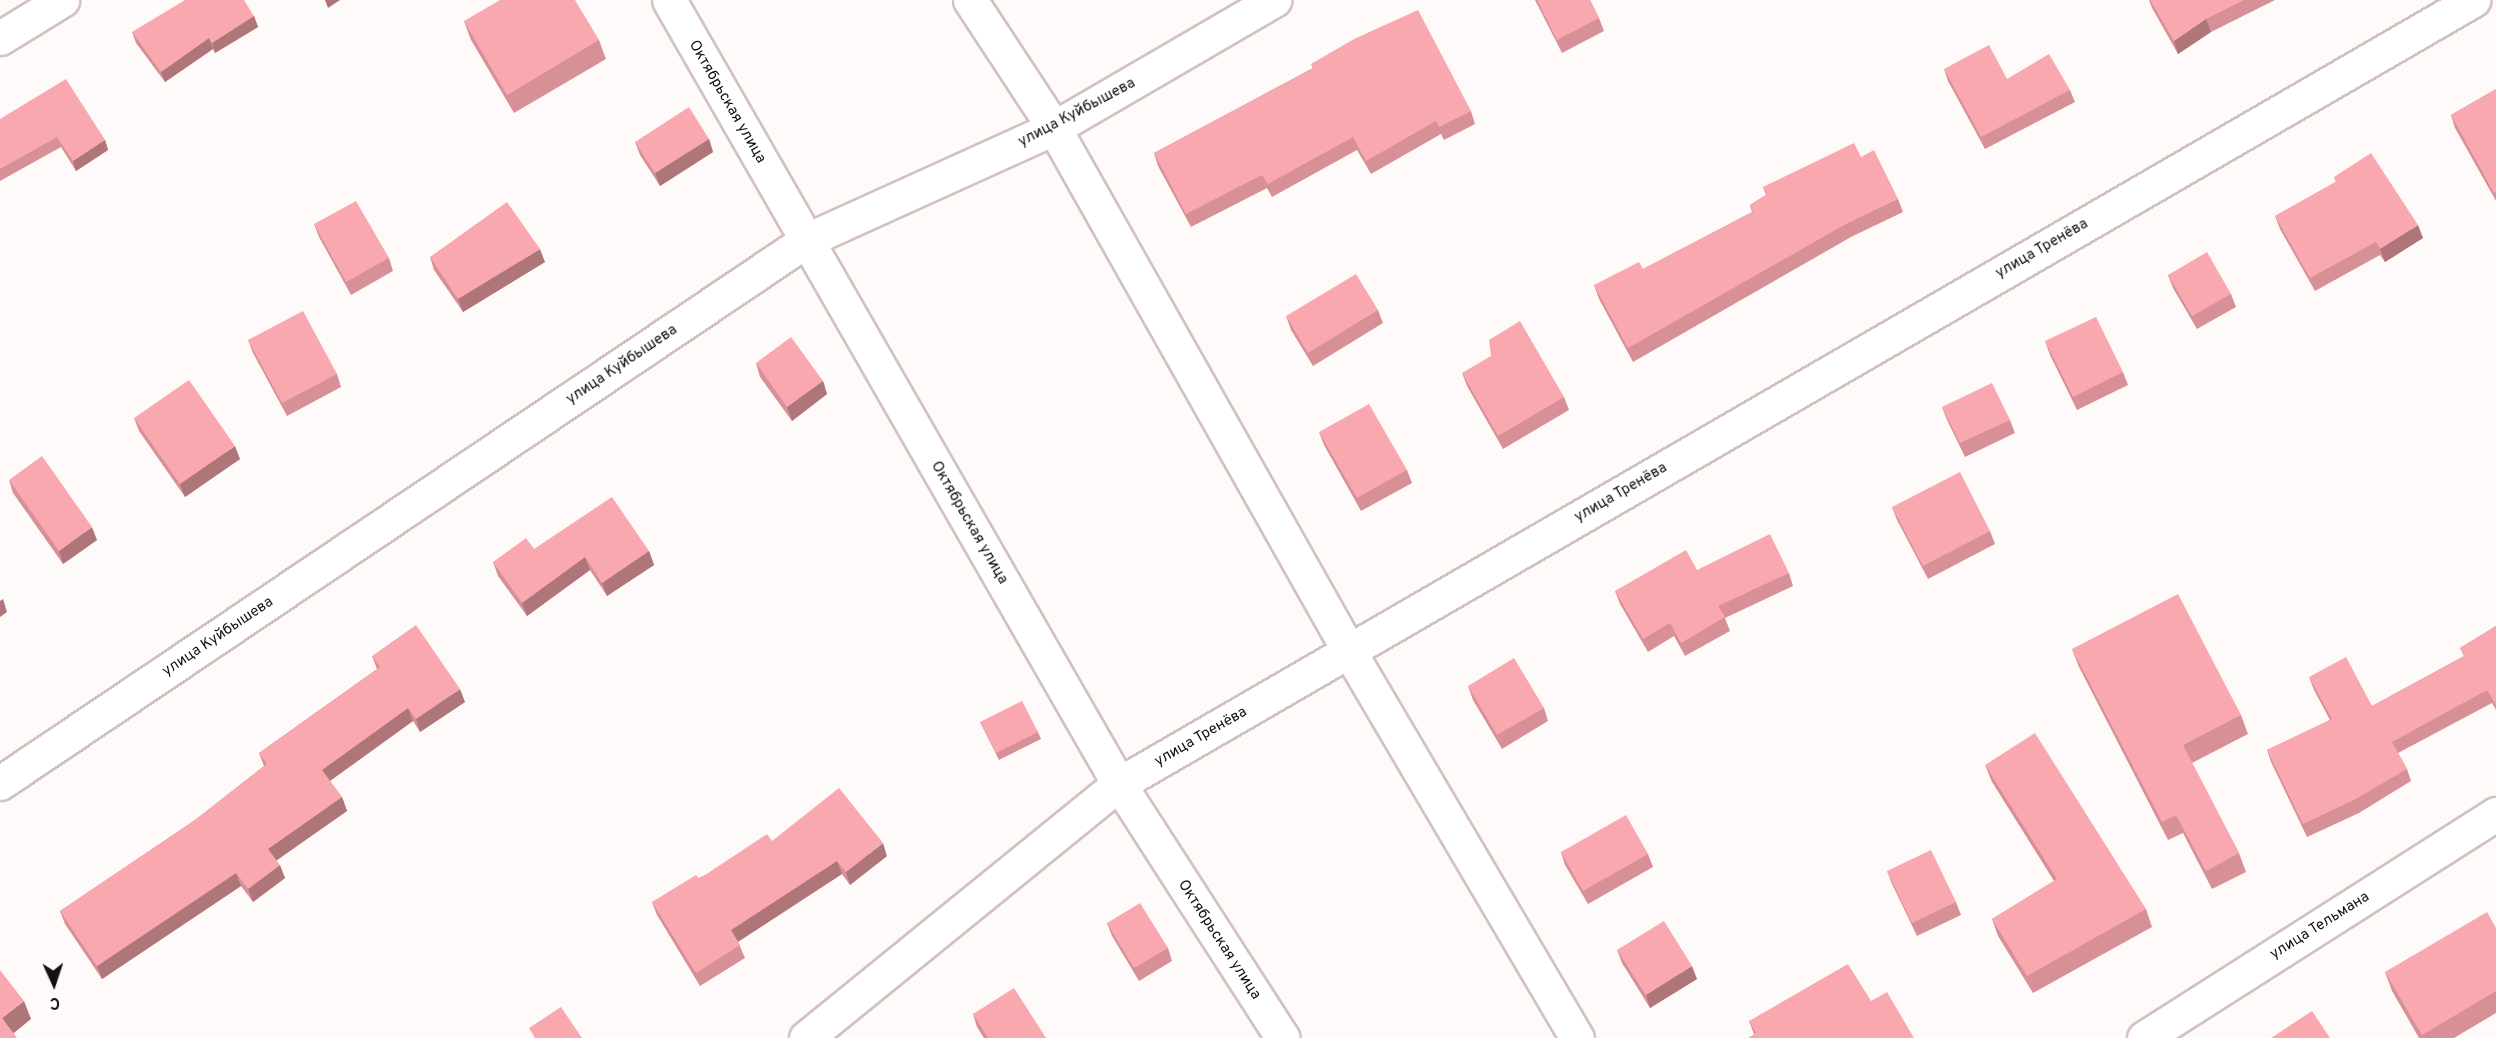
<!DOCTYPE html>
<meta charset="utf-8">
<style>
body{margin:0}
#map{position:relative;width:2496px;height:1038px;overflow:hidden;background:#fefafa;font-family:Overpass,sans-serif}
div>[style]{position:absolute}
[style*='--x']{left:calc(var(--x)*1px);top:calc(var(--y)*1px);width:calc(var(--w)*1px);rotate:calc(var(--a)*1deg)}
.roads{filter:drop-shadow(2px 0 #d5c0c1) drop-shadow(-2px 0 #d5c0c1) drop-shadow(0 2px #d5c0c1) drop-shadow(0 -2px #d5c0c1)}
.minor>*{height:33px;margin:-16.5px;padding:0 16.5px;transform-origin:16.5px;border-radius:16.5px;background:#fff}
.tertiary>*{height:33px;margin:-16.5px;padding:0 16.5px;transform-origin:16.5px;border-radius:16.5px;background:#fff}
.wall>*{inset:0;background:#d79096}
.shaded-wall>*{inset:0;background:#af767a}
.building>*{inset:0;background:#faa8af}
span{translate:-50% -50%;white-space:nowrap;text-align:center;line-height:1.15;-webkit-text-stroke:4.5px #fff;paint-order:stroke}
.street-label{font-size:15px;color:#160f10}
.north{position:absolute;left:24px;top:954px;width:60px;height:60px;-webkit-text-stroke:4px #fff;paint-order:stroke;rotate:177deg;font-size:16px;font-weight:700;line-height:24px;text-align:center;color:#160f10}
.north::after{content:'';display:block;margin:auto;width:21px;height:27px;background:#160f10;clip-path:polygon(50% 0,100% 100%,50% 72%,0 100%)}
</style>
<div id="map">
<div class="roads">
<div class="minor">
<div style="--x:669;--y:0;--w:904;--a:60.15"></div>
<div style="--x:1119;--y:784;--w:302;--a:57.2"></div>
<div style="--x:970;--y:0;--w:153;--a:56.7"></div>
<div style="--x:1054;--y:128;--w:600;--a:60.57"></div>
<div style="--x:1349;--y:651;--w:449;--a:59.5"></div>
<div style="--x:0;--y:783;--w:973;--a:-33.94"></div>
<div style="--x:807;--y:240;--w:271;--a:-24.4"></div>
<div style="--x:1054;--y:128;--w:255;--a:-30.2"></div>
<div style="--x:806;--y:1038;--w:403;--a:-39.1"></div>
<div style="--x:1119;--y:784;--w:1565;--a:-30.07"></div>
</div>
<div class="tertiary">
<div style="--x:0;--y:38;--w:73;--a:-31.5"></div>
<div style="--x:2144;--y:1038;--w:417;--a:-32.5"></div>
</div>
</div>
<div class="wall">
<div style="clip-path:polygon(1535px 0,1590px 0,1599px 18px,1604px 31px,1562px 53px)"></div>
<div style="clip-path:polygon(2149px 0,2275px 0,2211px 32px,2178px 54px,2152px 8px)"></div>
<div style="clip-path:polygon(254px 16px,258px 27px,215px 53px,213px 49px,165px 82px,136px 43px,132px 32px)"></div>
<div style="clip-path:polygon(464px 21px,599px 40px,606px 59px,514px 113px,471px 40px)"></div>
<div style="clip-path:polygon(1311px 64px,1471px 111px,1475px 124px,1444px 140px,1441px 134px,1371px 174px,1357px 150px,1272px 197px,1267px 188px,1191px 227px,1158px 166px,1154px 153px,1313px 68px)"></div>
<div style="clip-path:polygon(1944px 69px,2007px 79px,2070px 90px,2075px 102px,1985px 149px,1948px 81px)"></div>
<div style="clip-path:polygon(2496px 89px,2496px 201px,2455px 128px,2451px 115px)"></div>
<div style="clip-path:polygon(0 119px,105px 140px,108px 150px,76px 171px,61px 147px,0 181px)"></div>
<div style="clip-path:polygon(709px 139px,713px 152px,660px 186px,640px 155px,635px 142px)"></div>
<div style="clip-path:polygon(1861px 157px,1898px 199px,1903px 212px,1851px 237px,1633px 362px,1599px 299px,1594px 285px,1643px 269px,1752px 212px,1750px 205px,1766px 195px,1763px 187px)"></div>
<div style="clip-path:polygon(2334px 177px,2423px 238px,2385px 262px,2380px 255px,2315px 291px,2280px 229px,2275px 216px,2336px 182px)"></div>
<div style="clip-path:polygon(314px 224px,389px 258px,393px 271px,351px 295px,319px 237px)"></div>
<div style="clip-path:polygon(430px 257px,545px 262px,463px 312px,434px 270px)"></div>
<div style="clip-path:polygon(2168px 275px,2231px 294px,2236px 307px,2197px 329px,2173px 288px)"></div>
<div style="clip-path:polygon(1378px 310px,1383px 323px,1313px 366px,1291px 330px,1286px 316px)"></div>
<div style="clip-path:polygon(248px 340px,337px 374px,341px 387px,287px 416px,253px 353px)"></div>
<div style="clip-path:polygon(2045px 341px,2123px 372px,2128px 385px,2077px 410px,2050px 355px)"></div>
<div style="clip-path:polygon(756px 363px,823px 381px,827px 394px,792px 421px,760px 377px)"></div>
<div style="clip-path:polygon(1462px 373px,1564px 397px,1569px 410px,1503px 449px,1467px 386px)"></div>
<div style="clip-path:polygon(1942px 407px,2010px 420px,2015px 433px,1965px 457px,1947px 420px)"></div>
<div style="clip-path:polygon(134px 418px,240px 459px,185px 497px,139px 431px)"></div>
<div style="clip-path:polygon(1319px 432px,1407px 470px,1412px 483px,1361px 511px,1324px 445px)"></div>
<div style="clip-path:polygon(9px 480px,97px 540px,63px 564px,13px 493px)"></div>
<div style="clip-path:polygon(1892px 507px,1990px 531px,1995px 544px,1928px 579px,1897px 520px)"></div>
<div style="clip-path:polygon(534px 549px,649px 551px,654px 565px,607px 596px,590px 570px,527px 616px,498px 576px,493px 562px)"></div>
<div style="clip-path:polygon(1697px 570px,1789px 573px,1793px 586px,1725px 618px,1730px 631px,1685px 656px,1674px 636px,1648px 652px,1620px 604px,1615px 591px)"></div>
<div style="clip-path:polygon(2496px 626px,2496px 710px,2492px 703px,2398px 753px,2407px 769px,2411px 781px,2359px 813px,2307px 837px,2271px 762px,2267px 750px,2330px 720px,2314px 690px,2309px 677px,2372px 706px,2464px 656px,2460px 648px)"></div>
<div style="clip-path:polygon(2072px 649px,2241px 715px,2248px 734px,2192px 763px,2239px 853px,2246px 872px,2212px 889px,2183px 833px,2168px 840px,2079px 667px)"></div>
<div style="clip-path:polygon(372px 656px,465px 702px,420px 732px,413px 721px,330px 781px,342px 797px,347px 811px,276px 860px,285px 878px,253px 902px,241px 886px,102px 979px,65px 924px,60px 911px,195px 820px,264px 766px,259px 753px,377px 669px)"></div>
<div style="clip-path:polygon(1468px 686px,1544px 708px,1548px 721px,1502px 749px,1473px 700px)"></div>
<div style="clip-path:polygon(980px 722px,1038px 732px,1041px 739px,999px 760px)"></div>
<div style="clip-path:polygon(1985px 765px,2146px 909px,2152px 927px,2033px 993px,1998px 936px,1992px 919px,2054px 881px,1992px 782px)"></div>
<div style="clip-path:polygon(772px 841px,887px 856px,850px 885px,842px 874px,738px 942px,745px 958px,700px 986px,657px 915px,652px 902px)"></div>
<div style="clip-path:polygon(1561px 852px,1648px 854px,1653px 867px,1588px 904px,1565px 865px)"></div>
<div style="clip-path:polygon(1887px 871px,1956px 902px,1961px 915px,1917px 936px,1892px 884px)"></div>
<div style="clip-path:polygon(1107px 923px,1168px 948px,1172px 961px,1139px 981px,1112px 936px)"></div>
<div style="clip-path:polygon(2496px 928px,2496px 1013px,2454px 1038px,2419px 1038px,2392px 991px,2385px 972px)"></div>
<div style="clip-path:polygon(1617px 950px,1697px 979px,1650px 1008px,1622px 963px)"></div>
<div style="clip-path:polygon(1871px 1001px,1754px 1034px,1749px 1021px)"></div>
<div style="clip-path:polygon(973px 1014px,1046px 1038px,984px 1038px,977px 1027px)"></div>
</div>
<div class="shaded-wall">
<div style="clip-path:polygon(325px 0,340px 0,328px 8px)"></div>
<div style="clip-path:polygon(254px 16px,258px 27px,215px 53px,212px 43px)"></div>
<div style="clip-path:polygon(2206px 19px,2211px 32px,2178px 54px,2174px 41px)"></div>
<div style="clip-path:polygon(209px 38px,213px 49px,165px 82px,161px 72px)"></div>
<div style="clip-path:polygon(709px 139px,713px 152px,660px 186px,655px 173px)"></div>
<div style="clip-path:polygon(105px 140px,108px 150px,76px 171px,73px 161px)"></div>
<div style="clip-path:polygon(2418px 225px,2423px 238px,2385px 262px,2380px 249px)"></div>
<div style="clip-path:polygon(540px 249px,545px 262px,463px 312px,458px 299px)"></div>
<div style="clip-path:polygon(823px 381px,827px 394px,792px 421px,787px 407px)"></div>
<div style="clip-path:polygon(235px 446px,240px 459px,185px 497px,180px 484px)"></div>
<div style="clip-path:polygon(92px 527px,97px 540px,63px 564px,59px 551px)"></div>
<div style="clip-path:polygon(649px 551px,654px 565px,607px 596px,602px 583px)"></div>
<div style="clip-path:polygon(585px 557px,590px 570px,527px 616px,522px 603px)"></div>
<div style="clip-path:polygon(3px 599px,7px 612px,0 617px,0 601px)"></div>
<div style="clip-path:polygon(460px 689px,465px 702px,420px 732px,416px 719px)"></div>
<div style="clip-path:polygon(408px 708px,413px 721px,327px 783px,322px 770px)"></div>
<div style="clip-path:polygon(342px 797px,347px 811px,273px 863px,268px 849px)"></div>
<div style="clip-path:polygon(883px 843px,887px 856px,850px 885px,846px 872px)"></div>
<div style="clip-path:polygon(837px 861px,842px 874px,736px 943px,731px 930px)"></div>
<div style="clip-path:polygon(280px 865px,285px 878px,253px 902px,248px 889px)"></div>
<div style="clip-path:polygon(236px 873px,241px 886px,102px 979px,97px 966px)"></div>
<div style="clip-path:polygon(1692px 966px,1697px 979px,1650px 1008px,1646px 995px)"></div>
<div style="clip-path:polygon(24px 1001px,31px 1019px,9px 1037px,2px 1018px)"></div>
</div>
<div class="building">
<div style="clip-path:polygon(185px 0,244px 0,254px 16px,212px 43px,209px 38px,161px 72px,132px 32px)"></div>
<div style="clip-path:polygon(500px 0,575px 0,599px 40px,507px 95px,464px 21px)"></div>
<div style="clip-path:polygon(1537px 0,1590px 0,1599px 18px,1557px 40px)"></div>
<div style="clip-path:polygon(2150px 0,2244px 0,2206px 19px,2174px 41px)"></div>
<div style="clip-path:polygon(1418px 10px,1471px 111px,1439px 127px,1436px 121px,1366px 161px,1353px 137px,1268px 184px,1262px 175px,1186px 214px,1154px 153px,1314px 68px,1311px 64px,1354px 39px)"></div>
<div style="clip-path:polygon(1989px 45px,2007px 79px,2049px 54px,2070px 90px,1981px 137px,1944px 69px)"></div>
<div style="clip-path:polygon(66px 79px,105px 140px,73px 161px,57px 137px,0 169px,0 119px)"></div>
<div style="clip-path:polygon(2496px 89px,2496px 192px,2494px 193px,2451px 115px)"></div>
<div style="clip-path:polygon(689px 107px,709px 139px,655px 173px,635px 142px)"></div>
<div style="clip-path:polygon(1854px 143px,1861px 157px,1874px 150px,1898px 199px,1846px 224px,1628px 348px,1594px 285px,1639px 262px,1643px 269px,1753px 212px,1750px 205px,1767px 194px,1763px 187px)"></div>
<div style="clip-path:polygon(2371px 153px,2418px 225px,2380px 249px,2376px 242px,2310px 278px,2275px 216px,2337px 181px,2334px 177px)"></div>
<div style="clip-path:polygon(356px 201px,389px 258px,346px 282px,314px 224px)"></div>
<div style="clip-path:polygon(507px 202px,540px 249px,458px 299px,430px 257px)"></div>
<div style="clip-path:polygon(2207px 252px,2231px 294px,2192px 316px,2168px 275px)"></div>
<div style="clip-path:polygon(1356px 274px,1378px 310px,1308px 353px,1286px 316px)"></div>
<div style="clip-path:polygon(303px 311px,337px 374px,282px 403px,248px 340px)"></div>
<div style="clip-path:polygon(2096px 317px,2123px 372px,2073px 397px,2045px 341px)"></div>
<div style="clip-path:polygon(1520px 321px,1564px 397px,1498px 436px,1462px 373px,1491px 356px,1489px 340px)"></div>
<div style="clip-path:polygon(791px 337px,823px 381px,787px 407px,756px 363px)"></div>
<div style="clip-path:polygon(189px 380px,235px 446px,180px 484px,134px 418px)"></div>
<div style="clip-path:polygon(1992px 383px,2010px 420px,1960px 443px,1942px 407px)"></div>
<div style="clip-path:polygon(1369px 404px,1407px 470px,1357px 498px,1319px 432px)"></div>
<div style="clip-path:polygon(42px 456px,92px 527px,59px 551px,9px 480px)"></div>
<div style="clip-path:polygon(1960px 472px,1990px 531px,1923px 566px,1892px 507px)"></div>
<div style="clip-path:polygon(612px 497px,649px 551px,602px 583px,585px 557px,522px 603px,493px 562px,526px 538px,534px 549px)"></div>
<div style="clip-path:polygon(1770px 534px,1789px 573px,1718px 606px,1725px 617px,1681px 643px,1670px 623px,1643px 639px,1615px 591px,1686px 550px,1697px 570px)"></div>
<div style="clip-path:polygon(2178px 594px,2241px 715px,2183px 745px,2239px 853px,2206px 871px,2176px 815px,2162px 822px,2072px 649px)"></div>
<div style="clip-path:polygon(416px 625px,460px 689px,416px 719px,408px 708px,322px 770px,342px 797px,268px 849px,280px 865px,248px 889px,236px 873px,97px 966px,60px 911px,195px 820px,267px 764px,259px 753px,380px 667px,372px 656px)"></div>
<div style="clip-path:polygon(2496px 626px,2496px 705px,2487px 690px,2392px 742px,2407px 769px,2354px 800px,2303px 824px,2267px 750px,2332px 719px,2309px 677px,2346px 657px,2372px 706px,2465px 656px,2460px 648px)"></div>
<div style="clip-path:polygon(1514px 658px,1544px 708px,1497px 735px,1468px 686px)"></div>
<div style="clip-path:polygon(1022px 701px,1038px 732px,996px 753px,980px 722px)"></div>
<div style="clip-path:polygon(2035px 733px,2146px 909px,2027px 976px,1992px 919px,2057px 879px,1985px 765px)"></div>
<div style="clip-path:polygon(839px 788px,883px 843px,846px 872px,837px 861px,731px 930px,740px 945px,696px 973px,652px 902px,696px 875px,699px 879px,767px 834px,772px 841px)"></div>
<div style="clip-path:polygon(1626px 815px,1648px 854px,1583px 891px,1561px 852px)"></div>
<div style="clip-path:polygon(1931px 850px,1956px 902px,1912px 923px,1887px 871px)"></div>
<div style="clip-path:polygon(1140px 903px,1168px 948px,1134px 968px,1107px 923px)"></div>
<div style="clip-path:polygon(2487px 912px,2496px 928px,2496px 991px,2422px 1035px,2385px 972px)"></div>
<div style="clip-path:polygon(1664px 921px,1692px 966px,1646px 995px,1617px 950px)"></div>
<div style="clip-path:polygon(1848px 964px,1871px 1001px,1887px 992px,1914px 1038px,1748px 1038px,1756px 1033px,1749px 1021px)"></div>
<div style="clip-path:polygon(0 970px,24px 1001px,2px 1018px,17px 1038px,0 1038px)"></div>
<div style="clip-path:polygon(1014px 988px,1046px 1038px,988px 1038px,973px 1014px)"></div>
<div style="clip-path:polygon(561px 1007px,582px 1038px,535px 1038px,529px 1028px)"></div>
<div style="clip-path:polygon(2312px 1011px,2330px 1038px,2271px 1038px)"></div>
</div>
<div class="street-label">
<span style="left:727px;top:102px;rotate:60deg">Октябрьская улица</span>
<span style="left:1077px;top:113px;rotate:-28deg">улица Куйбышева</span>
<span style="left:2042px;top:249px;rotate:-30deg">улица Тренёва</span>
<span style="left:622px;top:365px;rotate:-34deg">улица Куйбышева</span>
<span style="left:1621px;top:493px;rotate:-30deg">улица Тренёва</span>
<span style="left:969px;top:523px;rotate:60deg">Октябрьская улица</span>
<span style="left:218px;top:637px;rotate:-34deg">улица Куйбышева</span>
<span style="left:1201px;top:737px;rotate:-30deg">улица Тренёва</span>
<span style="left:2320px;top:926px;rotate:-32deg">улица Тельмана</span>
<span style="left:1219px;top:940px;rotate:57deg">Октябрьская улица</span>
</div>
<div class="north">С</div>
</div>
